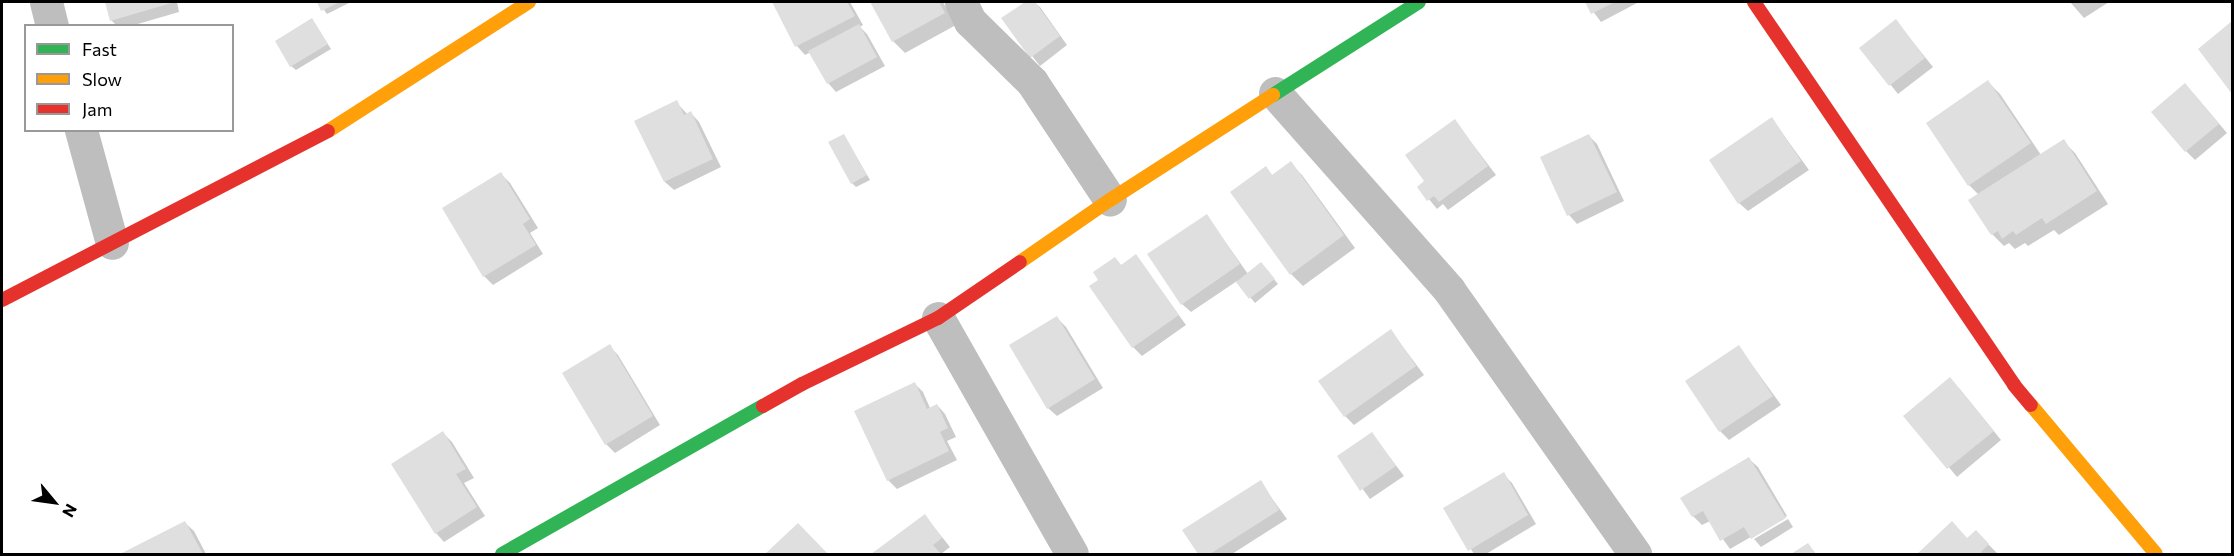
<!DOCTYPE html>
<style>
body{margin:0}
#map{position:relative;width:2234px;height:556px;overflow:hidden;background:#fff;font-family:Commissioner,sans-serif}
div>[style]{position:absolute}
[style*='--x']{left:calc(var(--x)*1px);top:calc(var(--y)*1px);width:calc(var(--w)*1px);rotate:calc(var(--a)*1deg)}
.shadow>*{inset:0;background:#0003}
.building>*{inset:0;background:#dfdfdf}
.street>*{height:33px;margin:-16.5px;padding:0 16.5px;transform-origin:16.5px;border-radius:16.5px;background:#bebebe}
.fast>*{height:14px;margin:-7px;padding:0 7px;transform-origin:7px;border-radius:7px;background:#30b455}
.slow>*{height:14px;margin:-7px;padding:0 7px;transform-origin:7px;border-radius:7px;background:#ff9f0a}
.jam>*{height:14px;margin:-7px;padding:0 7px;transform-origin:7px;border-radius:7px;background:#e5322d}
span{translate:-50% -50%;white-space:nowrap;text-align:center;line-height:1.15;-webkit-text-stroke:5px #fff;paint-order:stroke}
.frame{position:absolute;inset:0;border:3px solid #000;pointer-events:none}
.legend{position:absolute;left:24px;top:24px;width:210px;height:108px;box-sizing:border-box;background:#fff;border:2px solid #999;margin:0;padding:8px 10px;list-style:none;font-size:18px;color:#000}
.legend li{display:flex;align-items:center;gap:12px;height:30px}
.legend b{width:30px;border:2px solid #999}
.north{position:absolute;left:24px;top:472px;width:60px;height:60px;-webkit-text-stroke:4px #fff;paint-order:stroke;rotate:119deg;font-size:16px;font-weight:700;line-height:24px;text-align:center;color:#000}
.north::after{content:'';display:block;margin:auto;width:21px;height:27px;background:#000;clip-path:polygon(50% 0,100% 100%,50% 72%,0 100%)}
</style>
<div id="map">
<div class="shadow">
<div style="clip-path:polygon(106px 2px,177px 2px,179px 12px,131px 26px,117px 26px,111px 20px)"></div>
<div style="clip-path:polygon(318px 2px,351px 2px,327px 14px)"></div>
<div style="clip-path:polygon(774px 2px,850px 2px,863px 25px,860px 27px,867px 34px,885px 66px,836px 92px,828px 83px,811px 52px,805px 55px,797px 46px)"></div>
<div style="clip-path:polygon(872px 2px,943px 2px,956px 25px,905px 53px,893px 41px)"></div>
<div style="clip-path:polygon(1027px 2px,1034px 2px,1040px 7px,1067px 45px,1040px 66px,1003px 19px)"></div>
<div style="clip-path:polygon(1586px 2px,1639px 2px,1601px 22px)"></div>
<div style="clip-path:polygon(2070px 2px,2109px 2px,2084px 18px)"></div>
<div style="clip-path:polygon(312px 20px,331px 49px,296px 70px,291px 66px)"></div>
<div style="clip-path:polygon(1896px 21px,1933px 67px,1898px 94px,1861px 48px)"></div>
<div style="clip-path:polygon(2232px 23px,2232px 92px,2200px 49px)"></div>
<div style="clip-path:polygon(1988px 82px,2000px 94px,2041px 155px,2063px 141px,2075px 153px,2108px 204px,2059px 235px,2054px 230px,2028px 246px,2025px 243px,2015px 249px,2009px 243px,2004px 246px,1992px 234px,1970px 201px,1979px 195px,1969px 185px)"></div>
<div style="clip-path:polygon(2194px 94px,2227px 133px,2195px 160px,2186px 151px)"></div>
<div style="clip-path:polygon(676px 102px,688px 115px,691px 113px,699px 122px,721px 167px,674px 190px,665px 182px,636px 121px)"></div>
<div style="clip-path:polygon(1772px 119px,1809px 170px,1748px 211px,1739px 203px)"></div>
<div style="clip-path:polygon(1455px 121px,1496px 175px,1448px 210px,1443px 204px,1437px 209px,1419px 187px,1426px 182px)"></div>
<div style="clip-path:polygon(1588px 135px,1597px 144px,1624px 201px,1577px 224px,1569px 215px,1542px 158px)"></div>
<div style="clip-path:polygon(844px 136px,870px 180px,856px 187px,852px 183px)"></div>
<div style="clip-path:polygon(1290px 163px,1302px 175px,1355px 248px,1303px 286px,1291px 274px,1232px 193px,1266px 168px,1273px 176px)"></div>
<div style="clip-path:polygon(501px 174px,510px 183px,538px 228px,530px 233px,543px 254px,493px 285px,484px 276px)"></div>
<div style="clip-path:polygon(1207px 216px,1248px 274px,1265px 268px,1278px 284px,1255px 303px,1237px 281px,1191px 312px,1182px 304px)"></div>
<div style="clip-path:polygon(1136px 256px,1186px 325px,1142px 356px,1133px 347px,1100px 280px,1115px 259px,1122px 266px)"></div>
<div style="clip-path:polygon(1057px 318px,1066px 327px,1103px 388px,1057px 416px,1048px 408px)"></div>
<div style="clip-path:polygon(1391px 331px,1424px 375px,1354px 425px,1345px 416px)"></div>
<div style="clip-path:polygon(609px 346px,618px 355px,660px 425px,615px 453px,606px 444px,564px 373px)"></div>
<div style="clip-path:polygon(1739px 347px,1781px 405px,1729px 440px,1720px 431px)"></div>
<div style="clip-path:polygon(915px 384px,923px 392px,930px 408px,937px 405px,945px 414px,956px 437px,947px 441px,957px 460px,897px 489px,888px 480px)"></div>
<div style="clip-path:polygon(1959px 388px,2001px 440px,1957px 477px,1906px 416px)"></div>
<div style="clip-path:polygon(443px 433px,452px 442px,474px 478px,464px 483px,485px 516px,444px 542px,436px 533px)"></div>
<div style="clip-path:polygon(1372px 434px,1404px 476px,1370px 499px,1339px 457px)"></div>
<div style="clip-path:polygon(1749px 459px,1758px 467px,1787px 516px,1730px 549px,1710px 521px,1702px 525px,1693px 516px)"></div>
<div style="clip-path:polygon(1503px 474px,1512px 483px,1536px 524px,1486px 554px,1474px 554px,1445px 508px)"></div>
<div style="clip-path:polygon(1260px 482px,1287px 519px,1232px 554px,1200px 554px,1184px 531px)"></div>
<div style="clip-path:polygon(925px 516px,950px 547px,941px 554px,873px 554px)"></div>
<div style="clip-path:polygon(1788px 519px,1793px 527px,1761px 547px,1754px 539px)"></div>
<div style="clip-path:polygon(185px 523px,194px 531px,206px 554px,123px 554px)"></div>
<div style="clip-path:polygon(1952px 523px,1967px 539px,1976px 532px,1997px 553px,1919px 554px)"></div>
<div style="clip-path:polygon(798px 525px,827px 554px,767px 554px)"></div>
</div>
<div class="building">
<div style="clip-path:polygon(105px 2px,175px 2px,110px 21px)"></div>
<div style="clip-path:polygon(317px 2px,340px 2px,321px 11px)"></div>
<div style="clip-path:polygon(772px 2px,847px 2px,855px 16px,795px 47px)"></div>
<div style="clip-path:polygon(870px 2px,939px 2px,945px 13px,892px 42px)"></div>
<div style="clip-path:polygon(1025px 2px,1035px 2px,1060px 36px,1030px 58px,1001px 18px)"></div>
<div style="clip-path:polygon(1585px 2px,1615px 2px,1591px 14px)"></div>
<div style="clip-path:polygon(312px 18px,328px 44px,290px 67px,275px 41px)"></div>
<div style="clip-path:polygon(1896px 19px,1925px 58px,1889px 86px,1859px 48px)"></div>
<div style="clip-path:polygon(2232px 21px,2232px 94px,2198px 49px)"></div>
<div style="clip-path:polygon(859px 24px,877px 57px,827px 84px,808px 51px)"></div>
<div style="clip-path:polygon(1988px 80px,2031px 143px,1968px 186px,1926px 123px)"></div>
<div style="clip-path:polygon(2185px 83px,2219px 124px,2185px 152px,2151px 112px)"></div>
<div style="clip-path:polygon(677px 100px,684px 115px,691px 111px,713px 159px,664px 182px,634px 121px)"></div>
<div style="clip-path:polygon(1772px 117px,1801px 161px,1738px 204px,1709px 160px)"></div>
<div style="clip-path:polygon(1455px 119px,1488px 166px,1439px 202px,1434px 196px,1427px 201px,1417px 187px,1424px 181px,1405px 155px)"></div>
<div style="clip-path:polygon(844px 134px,867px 175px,851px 184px,828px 142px)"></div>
<div style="clip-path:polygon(1589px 134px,1617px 192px,1567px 216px,1540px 157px)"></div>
<div style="clip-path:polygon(2064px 139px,2097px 191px,2046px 224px,2042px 218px,2016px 235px,2013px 231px,2002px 239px,1998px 231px,1991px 235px,1968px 200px)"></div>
<div style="clip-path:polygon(1291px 161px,1344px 235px,1290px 275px,1230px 192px,1266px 166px,1272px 175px)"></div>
<div style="clip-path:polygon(501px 172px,530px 219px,523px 224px,536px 245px,483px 277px,442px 208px)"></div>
<div style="clip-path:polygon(1207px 214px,1240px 264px,1181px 305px,1147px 254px)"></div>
<div style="clip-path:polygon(1136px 254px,1179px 315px,1132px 348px,1089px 286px,1098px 280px,1093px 272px,1115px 257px,1121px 265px)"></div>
<div style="clip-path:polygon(1261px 262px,1275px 279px,1249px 299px,1236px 282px)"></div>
<div style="clip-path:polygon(1057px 316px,1095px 379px,1047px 409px,1009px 345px)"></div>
<div style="clip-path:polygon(1391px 329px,1416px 366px,1344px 417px,1318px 381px)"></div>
<div style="clip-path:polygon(610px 344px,653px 416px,605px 445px,562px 373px)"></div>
<div style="clip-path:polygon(1739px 345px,1773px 396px,1719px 432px,1685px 381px)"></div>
<div style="clip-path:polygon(1950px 377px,1994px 431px,1947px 469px,1903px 416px)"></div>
<div style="clip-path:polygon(915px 382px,927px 409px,937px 404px,948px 428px,940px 432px,949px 451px,887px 481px,854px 411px)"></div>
<div style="clip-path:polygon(443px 431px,466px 469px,456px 474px,477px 507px,435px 534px,391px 464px)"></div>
<div style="clip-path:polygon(1372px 432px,1396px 466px,1360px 491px,1337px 456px)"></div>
<div style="clip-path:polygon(1749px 457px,1786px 518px,1751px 539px,1744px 527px,1720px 541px,1703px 511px,1692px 517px,1680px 498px)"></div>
<div style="clip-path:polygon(1504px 472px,1528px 515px,1468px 551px,1443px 508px)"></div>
<div style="clip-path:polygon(1261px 480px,1279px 510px,1210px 554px,1198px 554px,1182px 530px)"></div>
<div style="clip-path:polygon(925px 514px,942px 538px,933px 545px,941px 554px,871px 554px)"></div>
<div style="clip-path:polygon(185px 521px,203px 554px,120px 554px)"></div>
<div style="clip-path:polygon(1952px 521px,1967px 538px,1976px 530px,1989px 544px,1981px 552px,1983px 554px,1917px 554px)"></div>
<div style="clip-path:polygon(798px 523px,828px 554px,765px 554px)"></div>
<div style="clip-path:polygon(1808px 543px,1816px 554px,1791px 554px)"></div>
</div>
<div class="street">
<div style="--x:46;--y:2;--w:25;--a:76"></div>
<div style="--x:961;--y:2;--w:21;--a:65"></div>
<div style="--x:970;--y:21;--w:87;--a:44.5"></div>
<div style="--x:1032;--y:82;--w:141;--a:56.5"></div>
<div style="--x:1275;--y:93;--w:263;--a:48.5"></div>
<div style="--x:1449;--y:290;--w:323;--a:54.8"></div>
<div style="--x:81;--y:130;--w:117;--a:74.7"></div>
<div style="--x:938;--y:318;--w:271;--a:60.4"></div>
</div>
<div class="fast">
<div style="--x:1273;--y:95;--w:173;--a:-32.5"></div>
<div style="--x:502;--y:554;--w:300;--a:-29.6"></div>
</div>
<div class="slow">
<div style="--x:328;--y:131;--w:239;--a:-32.7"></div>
<div style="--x:1020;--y:262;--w:109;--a:-34.6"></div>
<div style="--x:1110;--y:200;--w:194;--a:-32.8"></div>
<div style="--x:2031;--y:405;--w:194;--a:50"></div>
</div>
<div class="jam">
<div style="--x:1754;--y:2;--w:463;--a:55.8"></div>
<div style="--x:2014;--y:385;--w:26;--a:50"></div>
<div style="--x:2;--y:300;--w:367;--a:-27.4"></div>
<div style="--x:763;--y:406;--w:45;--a:-29.4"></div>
<div style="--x:802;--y:384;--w:151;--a:-25.9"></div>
<div style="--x:938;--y:318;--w:99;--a:-34.3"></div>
</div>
<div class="frame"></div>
<ul class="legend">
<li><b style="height:8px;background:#30b455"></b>Fast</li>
<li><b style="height:8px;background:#ff9f0a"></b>Slow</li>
<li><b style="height:8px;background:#e5322d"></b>Jam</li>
</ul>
<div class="north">N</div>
</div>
